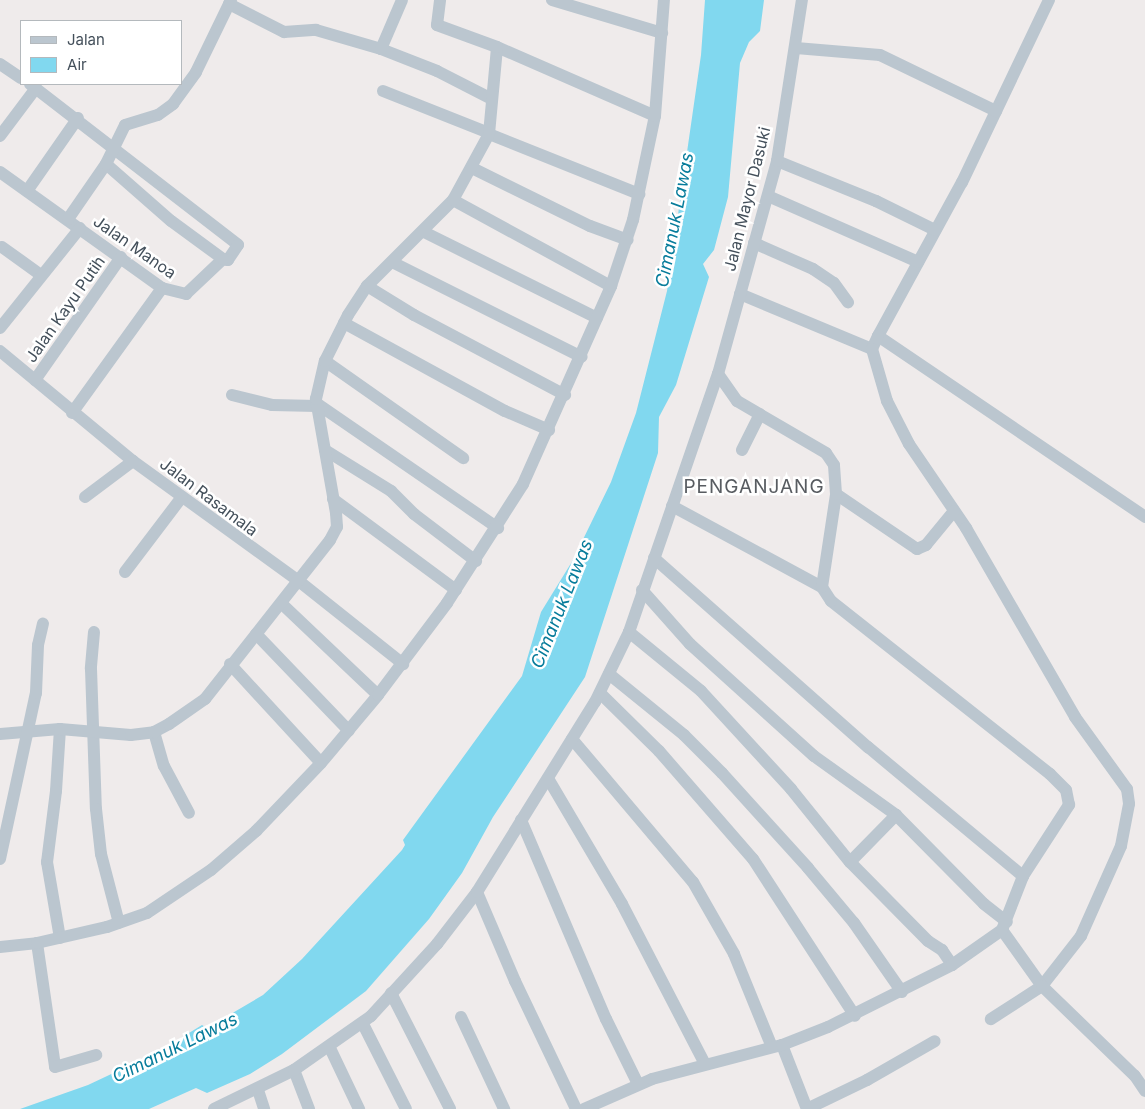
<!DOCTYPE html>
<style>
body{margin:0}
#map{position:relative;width:1145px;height:1109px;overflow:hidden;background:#efebeb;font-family:Inter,sans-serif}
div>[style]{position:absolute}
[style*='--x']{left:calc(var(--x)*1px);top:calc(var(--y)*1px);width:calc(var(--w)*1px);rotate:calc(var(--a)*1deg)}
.water>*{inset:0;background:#81d8ef}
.minor>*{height:12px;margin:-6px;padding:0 6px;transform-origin:6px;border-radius:6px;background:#bbc6cf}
span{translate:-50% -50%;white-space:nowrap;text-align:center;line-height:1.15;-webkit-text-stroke:5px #fff;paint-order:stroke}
.street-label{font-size:16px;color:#434f5a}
.water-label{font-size:18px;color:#077c9b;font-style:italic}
.quarter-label{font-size:19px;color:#585c61;letter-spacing:1px}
.legend{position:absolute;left:20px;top:20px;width:162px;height:65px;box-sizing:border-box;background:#fff;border:1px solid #b4b9bd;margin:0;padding:6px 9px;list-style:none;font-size:15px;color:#434f5a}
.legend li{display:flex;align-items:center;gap:10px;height:25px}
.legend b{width:25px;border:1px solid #b4b9bd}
</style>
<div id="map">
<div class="water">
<div style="clip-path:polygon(705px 0,764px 0,760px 31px,749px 42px,740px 63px,728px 197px,714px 250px,703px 264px,709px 277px,676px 385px,659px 417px,658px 453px,585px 677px,493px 817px,462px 873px,429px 919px,366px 991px,282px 1054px,250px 1074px,207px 1093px,196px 1088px,149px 1109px,20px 1109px,88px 1085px,158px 1052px,202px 1025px,207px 1028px,263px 995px,302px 959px,402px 850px,405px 845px,403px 840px,522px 676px,541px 612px,573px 560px,611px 482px,636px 413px,667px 291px,701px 55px)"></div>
</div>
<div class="minor">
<div style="--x:552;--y:0;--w:115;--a:16.7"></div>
<div style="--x:1049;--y:0;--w:202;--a:115.5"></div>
<div style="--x:962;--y:182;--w:175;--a:118.6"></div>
<div style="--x:878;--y:336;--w:323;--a:34.1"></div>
<div style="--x:229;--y:4;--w:62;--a:27"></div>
<div style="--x:284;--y:32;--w:32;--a:-4"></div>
<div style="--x:316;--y:30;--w:68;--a:16.3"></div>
<div style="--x:381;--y:49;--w:60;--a:21.4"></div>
<div style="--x:437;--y:71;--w:59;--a:27"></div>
<div style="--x:497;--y:47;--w:172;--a:23.6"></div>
<div style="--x:796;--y:48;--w:84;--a:4.8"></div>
<div style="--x:880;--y:55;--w:129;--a:25.8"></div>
<div style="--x:381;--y:49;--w:53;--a:-66.8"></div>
<div style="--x:0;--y:64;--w:25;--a:34"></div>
<div style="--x:30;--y:84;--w:263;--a:37.7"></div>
<div style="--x:238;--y:245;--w:18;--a:124"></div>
<div style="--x:228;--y:260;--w:5;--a:-169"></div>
<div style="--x:383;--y:91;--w:114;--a:21.6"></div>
<div style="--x:489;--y:134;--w:162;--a:21.8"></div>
<div style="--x:0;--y:136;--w:60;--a:-53.1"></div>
<div style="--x:777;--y:161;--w:107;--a:22"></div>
<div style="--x:876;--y:201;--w:66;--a:26.2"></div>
<div style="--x:472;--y:168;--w:131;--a:26.2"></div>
<div style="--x:590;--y:226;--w:40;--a:20.2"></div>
<div style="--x:0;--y:172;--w:199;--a:35.6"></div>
<div style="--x:162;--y:288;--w:25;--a:14"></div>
<div style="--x:186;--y:294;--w:51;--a:-43.4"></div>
<div style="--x:223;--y:259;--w:64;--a:-143.8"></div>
<div style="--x:171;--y:221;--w:86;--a:-138.8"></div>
<div style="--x:27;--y:191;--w:89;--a:-55.1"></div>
<div style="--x:768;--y:196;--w:164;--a:23.7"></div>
<div style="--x:453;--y:200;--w:180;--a:28.6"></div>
<div style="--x:68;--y:219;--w:67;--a:-55.4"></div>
<div style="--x:106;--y:164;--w:43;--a:-64"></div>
<div style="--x:125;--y:125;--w:34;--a:-17"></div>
<div style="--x:158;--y:115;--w:19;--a:-36"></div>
<div style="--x:173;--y:104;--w:39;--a:-54"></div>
<div style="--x:196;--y:72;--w:80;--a:-64.1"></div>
<div style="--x:424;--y:232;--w:193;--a:26.4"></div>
<div style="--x:754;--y:243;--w:64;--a:23.8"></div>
<div style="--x:813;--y:269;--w:25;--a:34"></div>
<div style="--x:834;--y:283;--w:24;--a:54"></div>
<div style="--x:2;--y:247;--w:48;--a:35.7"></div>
<div style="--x:392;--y:262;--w:212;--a:26.6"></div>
<div style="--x:367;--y:286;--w:55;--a:31.7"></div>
<div style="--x:414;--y:315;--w:171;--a:27.9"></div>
<div style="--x:740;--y:294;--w:143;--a:22.6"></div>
<div style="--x:344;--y:323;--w:183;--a:28.7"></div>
<div style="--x:505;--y:411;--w:48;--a:23.4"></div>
<div style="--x:0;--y:328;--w:128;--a:-51.3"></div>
<div style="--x:878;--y:336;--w:14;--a:115"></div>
<div style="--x:872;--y:349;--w:54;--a:73.9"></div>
<div style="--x:887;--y:401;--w:48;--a:62.9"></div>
<div style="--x:909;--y:444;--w:102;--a:55.8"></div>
<div style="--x:966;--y:528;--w:218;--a:60"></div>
<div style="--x:1075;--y:717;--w:89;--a:54.2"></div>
<div style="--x:1127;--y:789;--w:15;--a:82"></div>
<div style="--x:1129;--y:804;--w:43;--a:100.8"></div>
<div style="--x:1121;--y:846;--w:98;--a:114"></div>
<div style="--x:1081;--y:936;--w:63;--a:128"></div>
<div style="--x:1042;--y:986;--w:61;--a:147.1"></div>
<div style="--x:0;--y:351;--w:173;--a:39.6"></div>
<div style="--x:133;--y:461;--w:206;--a:35.9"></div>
<div style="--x:300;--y:582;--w:132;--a:38.5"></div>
<div style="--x:325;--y:361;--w:169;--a:35.1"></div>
<div style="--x:35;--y:380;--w:150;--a:-55"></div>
<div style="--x:232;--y:395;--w:41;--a:14"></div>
<div style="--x:272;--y:405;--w:45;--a:1.3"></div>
<div style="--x:316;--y:403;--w:221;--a:34.5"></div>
<div style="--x:72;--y:413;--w:154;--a:-54.2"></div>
<div style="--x:325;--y:450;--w:78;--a:31.8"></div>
<div style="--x:391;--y:491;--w:33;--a:45"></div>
<div style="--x:414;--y:514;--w:78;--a:37.2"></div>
<div style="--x:742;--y:450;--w:40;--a:-63.4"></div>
<div style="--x:836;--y:494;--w:98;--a:34.2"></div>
<div style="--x:917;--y:549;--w:10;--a:-24"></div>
<div style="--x:926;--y:545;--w:44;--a:-50.5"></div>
<div style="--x:85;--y:497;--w:60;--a:-36.9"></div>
<div style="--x:333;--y:499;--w:153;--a:36.5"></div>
<div style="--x:672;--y:506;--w:170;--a:28.4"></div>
<div style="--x:654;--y:558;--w:286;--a:41.5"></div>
<div style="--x:868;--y:747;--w:202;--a:39.8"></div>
<div style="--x:125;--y:572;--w:94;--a:-52.8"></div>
<div style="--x:642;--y:590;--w:72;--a:48.4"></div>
<div style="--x:690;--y:644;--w:167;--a:42.1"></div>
<div style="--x:814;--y:756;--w:101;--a:35.7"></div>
<div style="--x:896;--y:815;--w:125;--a:45.3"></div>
<div style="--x:984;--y:904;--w:29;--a:38"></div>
<div style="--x:282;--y:604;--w:132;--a:43.5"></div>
<div style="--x:94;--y:632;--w:37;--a:95"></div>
<div style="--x:91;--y:669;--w:140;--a:88"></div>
<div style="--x:96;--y:809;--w:45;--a:83.7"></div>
<div style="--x:101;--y:854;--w:71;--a:75.4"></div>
<div style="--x:629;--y:632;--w:93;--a:39.3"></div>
<div style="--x:701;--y:691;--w:133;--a:47.4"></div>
<div style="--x:791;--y:789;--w:94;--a:51.1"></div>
<div style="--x:850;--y:862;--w:111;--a:45.4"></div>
<div style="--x:928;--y:941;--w:17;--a:33"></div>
<div style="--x:942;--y:950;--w:18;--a:56"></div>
<div style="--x:256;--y:634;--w:134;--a:46.2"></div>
<div style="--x:230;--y:664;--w:134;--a:47.4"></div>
<div style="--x:609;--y:674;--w:97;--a:39.1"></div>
<div style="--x:684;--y:735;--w:54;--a:45"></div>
<div style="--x:722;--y:773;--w:128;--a:47.8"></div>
<div style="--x:808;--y:868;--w:72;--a:50.1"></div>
<div style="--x:854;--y:923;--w:84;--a:55.2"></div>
<div style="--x:600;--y:693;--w:83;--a:44.5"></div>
<div style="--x:659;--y:751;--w:143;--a:49"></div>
<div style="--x:753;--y:859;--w:187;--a:57"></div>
<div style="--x:60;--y:729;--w:62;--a:93.7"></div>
<div style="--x:56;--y:791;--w:72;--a:97.2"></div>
<div style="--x:47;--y:862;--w:77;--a:80.3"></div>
<div style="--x:154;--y:732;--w:35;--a:74"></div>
<div style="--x:164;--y:766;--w:53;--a:62"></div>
<div style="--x:0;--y:734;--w:60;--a:-4.8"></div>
<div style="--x:60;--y:729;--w:71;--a:4.8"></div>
<div style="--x:131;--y:735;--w:23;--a:-7"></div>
<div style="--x:154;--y:732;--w:17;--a:-28"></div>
<div style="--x:169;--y:724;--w:44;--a:-34.8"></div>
<div style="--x:205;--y:699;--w:202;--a:-51.8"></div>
<div style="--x:330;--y:540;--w:15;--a:-62"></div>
<div style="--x:337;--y:527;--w:14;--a:-94"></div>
<div style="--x:336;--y:513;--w:116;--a:-100"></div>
<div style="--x:316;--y:399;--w:39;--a:-77"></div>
<div style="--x:325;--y:361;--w:51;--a:-63.4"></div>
<div style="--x:348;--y:315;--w:35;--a:-57"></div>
<div style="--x:367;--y:286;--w:122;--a:-45"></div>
<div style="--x:453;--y:200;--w:75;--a:-61.4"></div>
<div style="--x:489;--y:134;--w:87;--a:-84.7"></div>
<div style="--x:497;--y:47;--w:64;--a:-159.9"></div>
<div style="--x:437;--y:25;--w:25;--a:-83"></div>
<div style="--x:572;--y:739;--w:187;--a:49.8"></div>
<div style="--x:693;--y:882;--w:83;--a:60.3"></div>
<div style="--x:734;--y:954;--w:100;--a:67.8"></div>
<div style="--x:549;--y:780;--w:144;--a:59.5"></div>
<div style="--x:622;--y:904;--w:180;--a:62.6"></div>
<div style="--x:521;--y:820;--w:216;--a:66.9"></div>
<div style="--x:606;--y:1019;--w:72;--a:63.8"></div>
<div style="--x:0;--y:859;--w:170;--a:-77.8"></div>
<div style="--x:36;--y:693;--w:48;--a:-87.6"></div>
<div style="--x:38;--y:645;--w:22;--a:-77"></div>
<div style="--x:850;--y:862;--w:66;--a:-45.6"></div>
<div style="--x:477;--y:892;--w:97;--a:66.9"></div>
<div style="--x:515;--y:981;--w:142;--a:64.5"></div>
<div style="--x:1002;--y:930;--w:69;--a:54.5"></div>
<div style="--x:1042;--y:986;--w:129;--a:44.1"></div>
<div style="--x:1135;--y:1076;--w:18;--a:56"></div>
<div style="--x:37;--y:943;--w:125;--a:81.7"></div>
<div style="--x:55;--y:1067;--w:43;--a:-16.3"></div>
<div style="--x:0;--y:947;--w:37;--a:-6"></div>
<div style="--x:37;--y:943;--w:72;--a:-12.9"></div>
<div style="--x:107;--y:927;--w:42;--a:-19.3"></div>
<div style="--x:147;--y:913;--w:77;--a:-33.9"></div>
<div style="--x:211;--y:870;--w:60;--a:-40.9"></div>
<div style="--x:256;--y:831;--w:94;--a:-46.3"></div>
<div style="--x:321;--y:763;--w:89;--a:-50"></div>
<div style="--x:378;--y:695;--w:115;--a:-53.1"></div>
<div style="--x:447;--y:603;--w:141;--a:-57.4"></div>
<div style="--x:523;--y:484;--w:217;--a:-66"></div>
<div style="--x:611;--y:286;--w:70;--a:-71.6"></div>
<div style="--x:633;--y:220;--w:106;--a:-78.1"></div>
<div style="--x:655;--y:116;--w:116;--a:-85.6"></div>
<div style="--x:391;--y:993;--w:130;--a:63"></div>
<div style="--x:461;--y:1017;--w:102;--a:64.9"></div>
<div style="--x:363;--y:1024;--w:95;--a:63.2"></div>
<div style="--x:782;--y:1045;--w:69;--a:68.7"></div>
<div style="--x:330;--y:1048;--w:68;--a:64.6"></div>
<div style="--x:294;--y:1070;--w:42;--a:69"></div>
<div style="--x:258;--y:1090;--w:20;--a:72"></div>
<div style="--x:214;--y:1109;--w:89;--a:-26"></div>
<div style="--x:294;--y:1070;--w:94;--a:-35"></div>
<div style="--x:371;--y:1016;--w:98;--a:-47.5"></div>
<div style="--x:437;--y:944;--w:66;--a:-52.4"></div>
<div style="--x:477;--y:892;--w:224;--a:-58.2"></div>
<div style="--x:595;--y:702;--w:78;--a:-64.1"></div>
<div style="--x:629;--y:632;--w:273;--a:-71"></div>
<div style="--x:718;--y:374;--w:221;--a:-74.5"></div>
<div style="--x:777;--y:161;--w:163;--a:-81.2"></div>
<div style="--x:584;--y:1109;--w:74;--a:-23.8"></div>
<div style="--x:652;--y:1079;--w:134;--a:-14.7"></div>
<div style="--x:782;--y:1045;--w:49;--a:-21.4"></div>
<div style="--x:828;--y:1027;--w:139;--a:-26.6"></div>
<div style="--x:952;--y:965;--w:61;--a:-35"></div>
<div style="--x:1002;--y:930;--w:58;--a:-68.7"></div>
<div style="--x:1023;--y:876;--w:85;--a:-57.1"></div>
<div style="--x:1069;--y:805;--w:15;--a:-101"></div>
<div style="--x:1066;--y:790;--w:23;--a:-135"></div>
<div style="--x:1050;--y:774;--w:279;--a:-141.7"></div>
<div style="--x:831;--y:601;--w:17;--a:-123"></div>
<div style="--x:822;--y:587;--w:94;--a:-81.4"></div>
<div style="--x:836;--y:494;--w:29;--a:-94"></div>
<div style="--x:834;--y:465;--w:14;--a:-124"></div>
<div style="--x:826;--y:453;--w:103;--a:-149.7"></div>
<div style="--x:737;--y:401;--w:33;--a:-125"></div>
<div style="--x:807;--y:1109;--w:67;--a:-25.8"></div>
<div style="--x:867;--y:1080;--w:78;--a:-29.8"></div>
</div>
<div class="street-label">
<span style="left:747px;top:199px;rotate:-76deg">Jalan Mayor Dasuki</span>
<span style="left:135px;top:247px;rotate:35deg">Jalan Manoa</span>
<span style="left:65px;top:309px;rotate:-55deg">Jalan Kayu Putih</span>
<span style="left:209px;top:497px;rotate:37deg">Jalan Rasamala</span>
</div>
<div class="water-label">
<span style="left:675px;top:220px;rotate:-79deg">Cimanuk Lawas</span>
<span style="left:562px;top:604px;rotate:-68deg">Cimanuk Lawas</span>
<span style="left:175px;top:1048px;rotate:-26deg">Cimanuk Lawas</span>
</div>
<div class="quarter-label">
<span style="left:754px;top:487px">PENGANJANG</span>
</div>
<ul class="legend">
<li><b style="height:6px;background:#bbc6cf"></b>Jalan</li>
<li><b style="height:14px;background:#81d8ef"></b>Air</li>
</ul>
</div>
